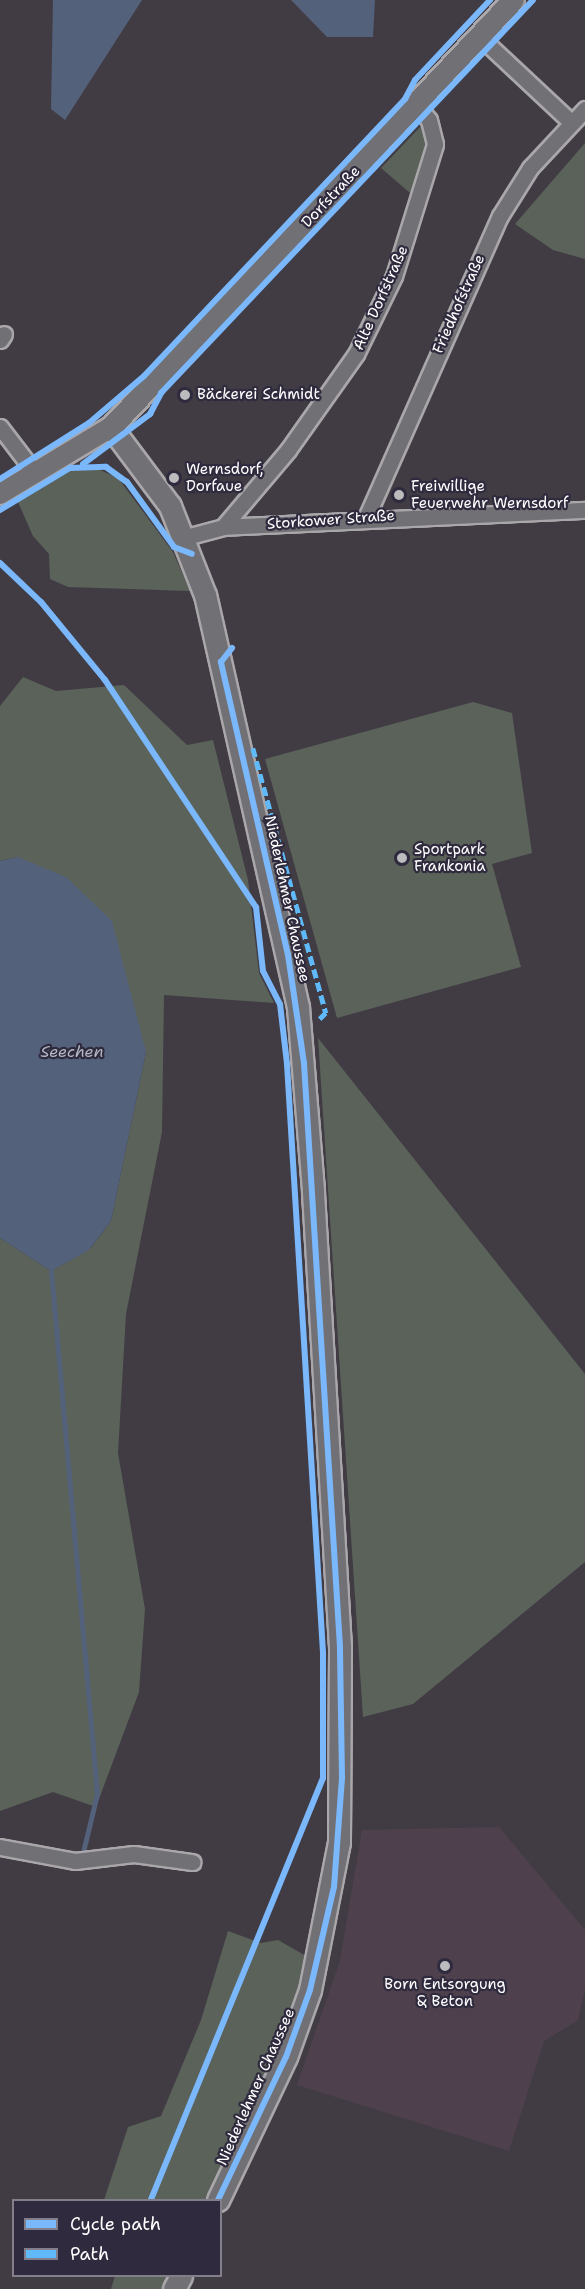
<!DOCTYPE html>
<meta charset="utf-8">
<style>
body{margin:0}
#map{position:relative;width:585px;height:2289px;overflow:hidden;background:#413c44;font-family:"Shantell Sans",sans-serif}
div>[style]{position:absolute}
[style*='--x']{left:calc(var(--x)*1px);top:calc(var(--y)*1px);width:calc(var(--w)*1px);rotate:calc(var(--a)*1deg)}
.built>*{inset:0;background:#4e414d}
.green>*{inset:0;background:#5a625a}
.water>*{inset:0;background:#54617b}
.stream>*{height:5px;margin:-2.5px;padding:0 2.5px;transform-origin:2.5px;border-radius:2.5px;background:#54617b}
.roads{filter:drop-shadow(2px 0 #aaa7ab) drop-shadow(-2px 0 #aaa7ab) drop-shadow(0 2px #aaa7ab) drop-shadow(0 -2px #aaa7ab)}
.minor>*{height:15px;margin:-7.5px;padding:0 7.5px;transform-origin:7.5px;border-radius:7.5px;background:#717074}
.tertiary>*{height:20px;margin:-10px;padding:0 10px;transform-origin:10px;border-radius:10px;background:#717074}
.secondary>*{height:21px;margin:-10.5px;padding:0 10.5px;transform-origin:10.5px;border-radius:10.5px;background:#717074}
.quiet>*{height:4.5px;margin-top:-2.25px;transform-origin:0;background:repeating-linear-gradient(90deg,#60bafa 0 9px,transparent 0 13.5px)}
.cycleway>*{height:6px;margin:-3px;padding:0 3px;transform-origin:3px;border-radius:3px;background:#7ab7fb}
.dots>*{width:16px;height:16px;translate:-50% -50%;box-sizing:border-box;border:3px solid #2f2a3d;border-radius:50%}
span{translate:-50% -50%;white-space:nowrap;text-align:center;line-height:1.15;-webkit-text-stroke:4.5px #2f2a3d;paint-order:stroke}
.street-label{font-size:15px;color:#fff}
.poi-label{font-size:15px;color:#fff}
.left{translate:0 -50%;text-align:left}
.water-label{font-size:16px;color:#b3bac6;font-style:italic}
.legend{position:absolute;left:12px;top:2199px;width:210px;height:78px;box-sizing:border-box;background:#2f2a3d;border:2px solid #827f8b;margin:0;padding:8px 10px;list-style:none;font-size:18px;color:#fff}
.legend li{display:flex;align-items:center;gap:12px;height:30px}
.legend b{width:30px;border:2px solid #827f8b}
</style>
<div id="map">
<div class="built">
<div style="clip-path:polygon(499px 1827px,585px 1930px,585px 1989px,578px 2020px,544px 2041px,509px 2151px,297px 2085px,340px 1961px,362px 1830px)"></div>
</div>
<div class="green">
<div style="clip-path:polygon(422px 125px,431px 143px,417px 199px,381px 168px)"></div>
<div style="clip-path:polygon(585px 143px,585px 259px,553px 250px,515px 224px)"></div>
<div style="clip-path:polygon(91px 466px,118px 478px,173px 552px,190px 591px,68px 587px,50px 579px,49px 554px,33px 536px,18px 502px,75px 468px)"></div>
<div style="clip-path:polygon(23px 677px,56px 691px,124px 685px,187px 745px,213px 740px,248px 880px,259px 973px,274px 1003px,164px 995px,162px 1132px,126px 1314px,118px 1453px,145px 1609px,139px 1692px,96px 1807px,53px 1792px,0 1811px,0 1238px,51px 1271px,90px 1249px,111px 1221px,146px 1052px,18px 857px,0 861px,0 706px)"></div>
<div style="clip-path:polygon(473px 702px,512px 713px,532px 853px,492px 864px,521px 967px,337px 1018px,265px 759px)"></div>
<div style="clip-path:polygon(318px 1038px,585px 1374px,585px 1562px,413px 1704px,363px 1717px)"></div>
<div style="clip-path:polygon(228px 1931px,261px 1943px,278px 1940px,306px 1956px,300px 1997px,208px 2200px,104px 2200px,128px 2127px,161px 2116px,201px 2020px)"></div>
<div style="clip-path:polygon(115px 2276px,172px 2276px,165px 2289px,111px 2289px)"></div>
</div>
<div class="water">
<div style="clip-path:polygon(53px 0,142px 0,65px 120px,51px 109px)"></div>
<div style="clip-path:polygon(291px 0,375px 0,373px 37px,327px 37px)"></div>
<div style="clip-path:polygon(18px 857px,66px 877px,112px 921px,146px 1052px,111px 1221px,89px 1250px,51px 1271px,0 1238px,0 861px)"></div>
</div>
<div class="stream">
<div style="--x:51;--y:1271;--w:525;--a:84.97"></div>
<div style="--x:97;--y:1794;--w:60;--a:103.6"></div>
</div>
<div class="roads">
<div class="minor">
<div style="--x:479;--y:36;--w:126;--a:43.1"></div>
<div style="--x:0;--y:340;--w:7;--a:-56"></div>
<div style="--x:0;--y:427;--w:58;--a:52.7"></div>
<div style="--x:366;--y:518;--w:330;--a:-66.1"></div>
<div style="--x:500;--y:216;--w:57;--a:-58"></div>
<div style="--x:530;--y:168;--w:81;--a:-47"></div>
<div style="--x:223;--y:527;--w:101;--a:-49.8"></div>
<div style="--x:288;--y:450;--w:118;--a:-54.7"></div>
<div style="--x:356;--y:354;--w:87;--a:-64"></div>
<div style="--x:394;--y:276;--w:138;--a:-72.7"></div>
<div style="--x:435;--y:144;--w:25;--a:-104"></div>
<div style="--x:429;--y:120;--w:19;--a:-129"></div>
<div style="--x:186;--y:537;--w:38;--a:-15"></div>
<div style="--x:223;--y:527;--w:362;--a:-2.7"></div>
<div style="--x:0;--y:1847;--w:76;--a:10.6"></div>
<div style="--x:75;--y:1861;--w:59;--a:-6.8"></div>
<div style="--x:134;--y:1854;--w:59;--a:7.9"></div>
</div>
<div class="tertiary">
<div style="--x:0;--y:494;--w:130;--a:-31.1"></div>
</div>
<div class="secondary">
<div style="--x:218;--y:2200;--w:158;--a:-64.6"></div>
<div style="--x:286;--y:2057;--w:71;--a:-70.3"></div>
<div style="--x:310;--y:1990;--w:151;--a:-78.9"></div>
<div style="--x:339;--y:1842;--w:195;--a:-89.7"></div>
<div style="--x:340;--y:1647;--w:458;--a:-93.4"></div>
<div style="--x:313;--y:1190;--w:184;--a:-94.7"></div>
<div style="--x:298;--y:1007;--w:422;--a:-102.7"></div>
<div style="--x:205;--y:595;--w:96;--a:-111.5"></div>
<div style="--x:170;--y:506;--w:99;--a:-126.8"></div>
<div style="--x:111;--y:427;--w:586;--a:-46.73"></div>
<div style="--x:174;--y:2289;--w:15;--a:-62"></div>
</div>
</div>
<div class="quiet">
<div style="--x:253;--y:748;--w:275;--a:74.6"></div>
<div style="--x:326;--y:1013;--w:13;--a:135"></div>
</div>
<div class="cycleway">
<div style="--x:83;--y:464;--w:84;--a:-36.7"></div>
<div style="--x:150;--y:414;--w:24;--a:-62"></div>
<div style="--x:161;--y:393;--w:541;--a:-46.57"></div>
<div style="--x:0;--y:479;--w:105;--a:-32.2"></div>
<div style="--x:89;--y:423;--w:72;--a:-40.5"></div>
<div style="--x:144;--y:376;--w:381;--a:-46.7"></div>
<div style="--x:405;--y:99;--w:21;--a:-62"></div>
<div style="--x:415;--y:80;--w:110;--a:-46.8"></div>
<div style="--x:0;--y:510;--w:82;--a:-31"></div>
<div style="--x:70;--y:468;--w:36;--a:-2"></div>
<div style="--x:106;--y:467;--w:26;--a:36"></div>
<div style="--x:127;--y:482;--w:80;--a:54.1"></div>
<div style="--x:174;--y:547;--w:19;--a:21"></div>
<div style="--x:0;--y:563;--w:57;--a:43.6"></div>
<div style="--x:41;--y:602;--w:101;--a:50.6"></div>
<div style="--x:105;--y:680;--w:273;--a:56.4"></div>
<div style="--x:256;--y:907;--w:64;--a:83.8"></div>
<div style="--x:263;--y:971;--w:37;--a:63"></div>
<div style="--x:280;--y:1004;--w:60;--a:83.3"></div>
<div style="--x:287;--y:1064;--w:590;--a:86.5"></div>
<div style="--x:323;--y:1653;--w:125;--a:90"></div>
<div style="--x:323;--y:1778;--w:456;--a:112.2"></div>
<div style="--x:218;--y:2200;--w:158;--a:-64.6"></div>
<div style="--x:286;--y:2057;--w:71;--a:-70.3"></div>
<div style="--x:310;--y:1990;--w:106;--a:-76.9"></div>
<div style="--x:334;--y:1887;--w:109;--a:-85.8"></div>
<div style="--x:342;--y:1778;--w:131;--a:-90.9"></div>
<div style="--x:340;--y:1647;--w:585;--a:-93.53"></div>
<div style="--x:304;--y:1063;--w:109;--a:-98.4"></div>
<div style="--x:288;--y:955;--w:301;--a:-102.9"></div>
<div style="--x:221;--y:662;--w:18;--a:-52"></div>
</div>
<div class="dots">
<div style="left:185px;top:395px;background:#bcbbbe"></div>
<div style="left:174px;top:478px;background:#bcbbbe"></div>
<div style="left:399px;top:495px;background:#bcbbbe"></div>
<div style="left:402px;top:858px;background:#bcbbbe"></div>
<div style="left:445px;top:1966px;background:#bcbbbe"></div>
</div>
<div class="street-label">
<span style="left:331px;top:197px;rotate:-47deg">Dorfstraße</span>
<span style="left:381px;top:298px;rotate:-66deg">Alte Dorfstraße</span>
<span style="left:459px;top:304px;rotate:-66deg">Friedhofstraße</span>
<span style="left:331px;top:520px;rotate:-4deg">Storkower Straße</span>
<span style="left:287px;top:899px;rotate:78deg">Niederlehmer Chaussee</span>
<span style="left:256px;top:2087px;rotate:-66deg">Niederlehmer Chaussee</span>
</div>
<div class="poi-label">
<span class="left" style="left:197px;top:395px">Bäckerei Schmidt</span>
<span class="left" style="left:186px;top:478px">Wernsdorf,<br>Dorfaue</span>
<span class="left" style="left:411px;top:495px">Freiwillige<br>Feuerwehr Wernsdorf</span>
<span class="left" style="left:414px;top:858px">Sportpark<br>Frankonia</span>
<span style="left:445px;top:1993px">Born Entsorgung<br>&amp; Beton</span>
</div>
<div class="water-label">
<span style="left:72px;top:1052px">Seechen</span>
</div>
<ul class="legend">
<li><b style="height:8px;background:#7ab7fb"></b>Cycle path</li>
<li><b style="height:8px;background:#60bafa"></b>Path</li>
</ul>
</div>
